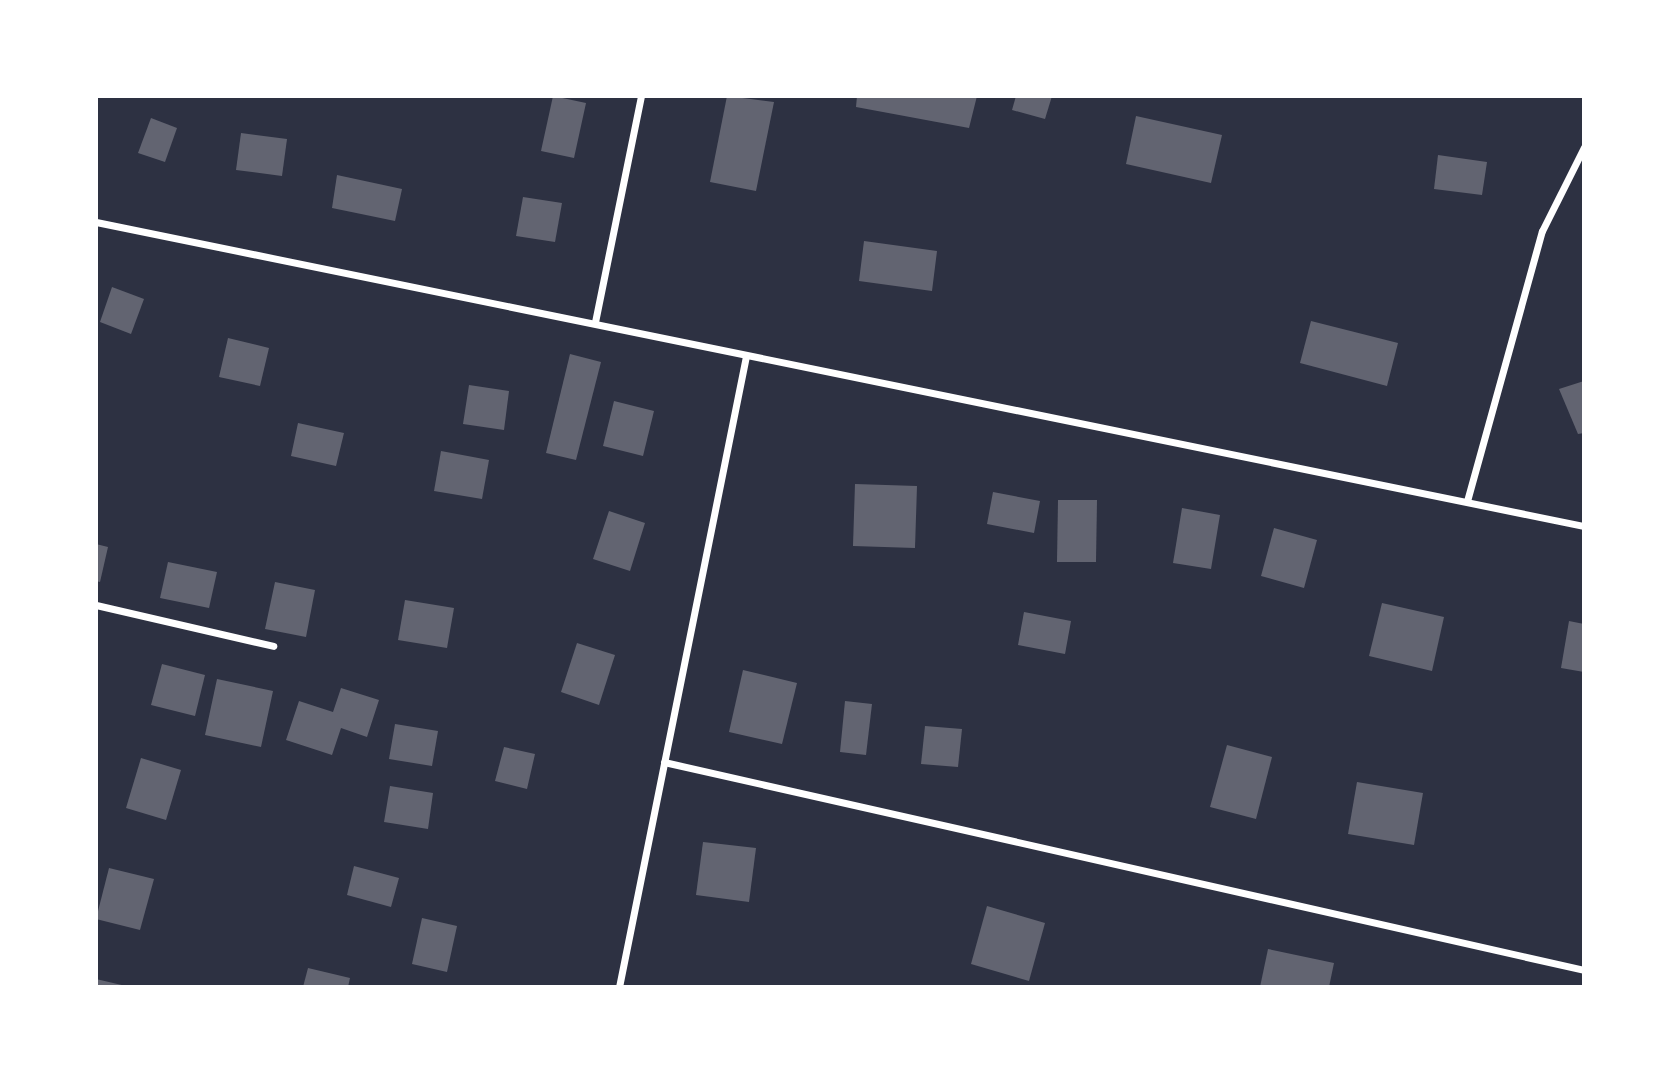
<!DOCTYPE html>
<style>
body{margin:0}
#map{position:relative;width:1680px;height:1083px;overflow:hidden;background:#2d3142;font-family:Helvetica,sans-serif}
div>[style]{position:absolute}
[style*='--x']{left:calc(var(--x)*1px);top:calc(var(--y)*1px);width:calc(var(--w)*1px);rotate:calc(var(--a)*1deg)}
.building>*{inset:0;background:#626471}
.minor>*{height:7px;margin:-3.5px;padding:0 3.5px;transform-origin:3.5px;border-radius:3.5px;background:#fff}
span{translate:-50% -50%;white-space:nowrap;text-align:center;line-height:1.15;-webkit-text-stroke:6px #fff;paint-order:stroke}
.frame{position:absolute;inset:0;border:98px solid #fff;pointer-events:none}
</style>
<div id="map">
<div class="building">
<div style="clip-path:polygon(553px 96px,586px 103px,574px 158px,541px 151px)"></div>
<div style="clip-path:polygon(727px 96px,774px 102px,756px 191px,710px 182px)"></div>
<div style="clip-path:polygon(857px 96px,977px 96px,969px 128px,856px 107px)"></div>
<div style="clip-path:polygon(1016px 96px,1052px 96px,1045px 119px,1012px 110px)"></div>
<div style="clip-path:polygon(1136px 116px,1222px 135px,1211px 183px,1126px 164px)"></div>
<div style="clip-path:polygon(151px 118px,177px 128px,165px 162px,138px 153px)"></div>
<div style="clip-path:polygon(241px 133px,287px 139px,282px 176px,236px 170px)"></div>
<div style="clip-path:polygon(1438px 155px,1487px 162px,1482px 195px,1434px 189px)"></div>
<div style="clip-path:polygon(337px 175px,402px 189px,395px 221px,332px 208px)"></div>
<div style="clip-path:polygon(523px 197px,562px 203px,555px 242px,516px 236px)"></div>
<div style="clip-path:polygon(864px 241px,937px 251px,932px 291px,859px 281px)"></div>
<div style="clip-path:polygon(112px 287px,144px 299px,131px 334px,100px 322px)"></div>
<div style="clip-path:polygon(1311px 321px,1398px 343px,1387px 386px,1300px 363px)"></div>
<div style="clip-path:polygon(228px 338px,269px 348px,260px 386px,219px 377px)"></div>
<div style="clip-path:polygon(570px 354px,601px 362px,576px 460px,546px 453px)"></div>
<div style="clip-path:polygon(1584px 381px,1584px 433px,1578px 434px,1559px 389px)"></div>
<div style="clip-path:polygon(469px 385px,509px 391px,504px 430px,463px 424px)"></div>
<div style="clip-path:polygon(614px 401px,654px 411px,643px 456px,603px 446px)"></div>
<div style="clip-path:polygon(298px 423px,344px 433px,336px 466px,291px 456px)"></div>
<div style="clip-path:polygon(441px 451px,489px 460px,482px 499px,434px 491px)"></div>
<div style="clip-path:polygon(855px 484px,917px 486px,915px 548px,853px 546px)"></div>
<div style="clip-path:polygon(993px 492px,1040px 501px,1034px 533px,987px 524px)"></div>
<div style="clip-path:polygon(1058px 500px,1097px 500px,1096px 562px,1057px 562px)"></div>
<div style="clip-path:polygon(1182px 508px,1220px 515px,1211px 569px,1173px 563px)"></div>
<div style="clip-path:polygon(609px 511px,645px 523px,630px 571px,593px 559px)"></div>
<div style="clip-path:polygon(1274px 528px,1317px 540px,1304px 588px,1261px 576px)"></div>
<div style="clip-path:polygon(96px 544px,108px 547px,100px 582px,96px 581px)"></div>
<div style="clip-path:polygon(168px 562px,217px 572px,209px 608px,160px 598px)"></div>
<div style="clip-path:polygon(275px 582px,315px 590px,306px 637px,265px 629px)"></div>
<div style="clip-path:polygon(405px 600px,454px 608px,447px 648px,398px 640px)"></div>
<div style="clip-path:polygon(1382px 603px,1444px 617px,1432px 671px,1369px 656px)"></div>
<div style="clip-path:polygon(1024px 612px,1071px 621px,1065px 654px,1018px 645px)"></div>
<div style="clip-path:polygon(1569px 621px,1584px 624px,1584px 672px,1561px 668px)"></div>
<div style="clip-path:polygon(577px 643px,615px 655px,599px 705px,561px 692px)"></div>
<div style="clip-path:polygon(162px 664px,205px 675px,195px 716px,151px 705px)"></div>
<div style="clip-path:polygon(743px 670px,797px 683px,782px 744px,729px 732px)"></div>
<div style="clip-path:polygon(217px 679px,273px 691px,261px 747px,205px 735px)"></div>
<div style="clip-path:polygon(341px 688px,379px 700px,367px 737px,341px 728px,332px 755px,286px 740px,299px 701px,333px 712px)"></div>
<div style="clip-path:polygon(845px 701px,872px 704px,866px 755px,840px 752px)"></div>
<div style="clip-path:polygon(395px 724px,438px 731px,432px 766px,389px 759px)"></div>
<div style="clip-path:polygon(925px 726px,962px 729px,958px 767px,921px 764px)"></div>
<div style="clip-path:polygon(1227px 745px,1272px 757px,1256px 819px,1210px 807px)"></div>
<div style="clip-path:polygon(504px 747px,535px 754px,527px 789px,495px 781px)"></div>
<div style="clip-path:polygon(141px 758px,181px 770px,166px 820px,126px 808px)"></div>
<div style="clip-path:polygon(1357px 782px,1423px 793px,1414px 845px,1348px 834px)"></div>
<div style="clip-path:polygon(390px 786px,433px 793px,428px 829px,384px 822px)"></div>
<div style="clip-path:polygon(703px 842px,756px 848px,749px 902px,696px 895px)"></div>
<div style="clip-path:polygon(354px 866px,399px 878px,391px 907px,347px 895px)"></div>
<div style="clip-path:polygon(109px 868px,154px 879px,140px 930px,96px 919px)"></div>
<div style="clip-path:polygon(987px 906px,1045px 923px,1029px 981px,971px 964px)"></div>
<div style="clip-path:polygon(422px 918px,457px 926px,447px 972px,412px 964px)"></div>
<div style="clip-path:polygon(1268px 949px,1334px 963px,1329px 987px,1260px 987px)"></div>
<div style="clip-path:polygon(308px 968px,350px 978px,348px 987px,303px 987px)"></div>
<div style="clip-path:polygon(96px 979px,126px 986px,126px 987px,96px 987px)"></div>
</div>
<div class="minor">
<div style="--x:96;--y:222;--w:1519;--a:11.55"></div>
<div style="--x:595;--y:322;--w:231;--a:-78.5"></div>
<div style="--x:1467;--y:501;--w:280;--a:-74.5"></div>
<div style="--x:1542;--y:231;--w:94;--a:-63.4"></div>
<div style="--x:96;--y:605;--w:182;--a:13"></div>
<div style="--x:664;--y:762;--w:943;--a:12.74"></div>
<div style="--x:619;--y:987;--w:644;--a:-78.62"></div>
</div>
<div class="frame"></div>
</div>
